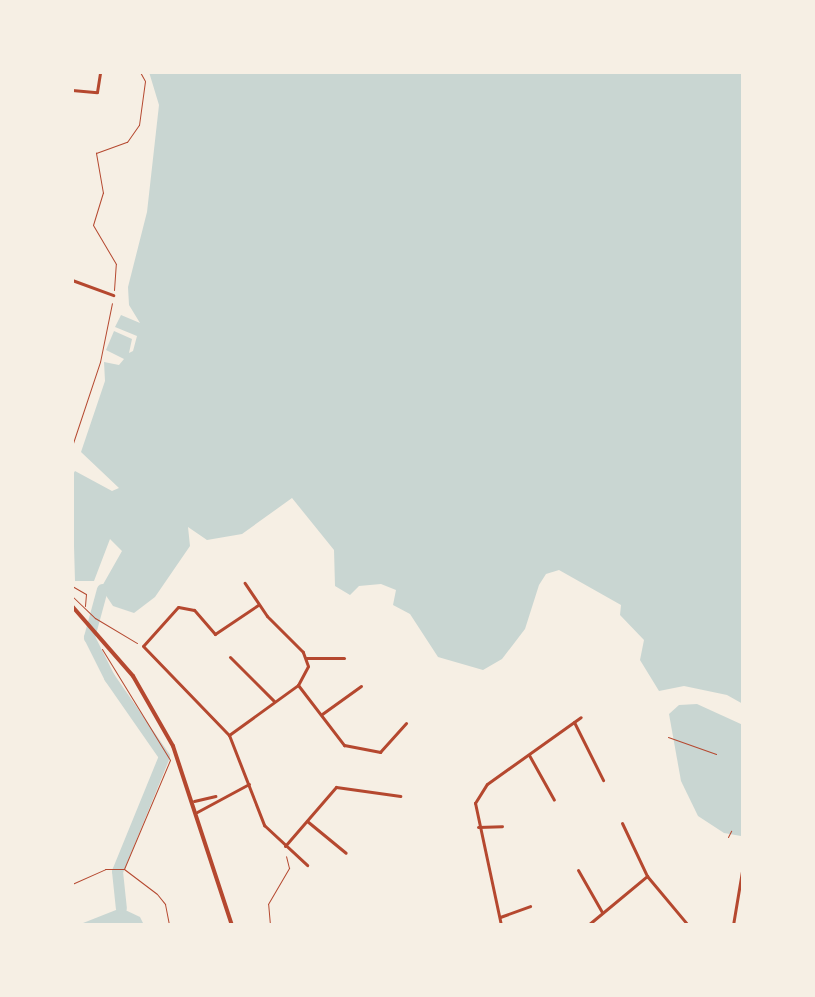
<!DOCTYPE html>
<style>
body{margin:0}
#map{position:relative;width:815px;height:997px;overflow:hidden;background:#f6efe4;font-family:Poppins,sans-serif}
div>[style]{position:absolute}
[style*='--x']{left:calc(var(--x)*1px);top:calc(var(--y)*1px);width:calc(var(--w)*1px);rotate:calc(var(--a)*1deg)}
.water>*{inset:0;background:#c9d6d2}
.river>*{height:11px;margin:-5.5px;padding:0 5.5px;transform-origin:5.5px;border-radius:5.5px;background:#c9d6d2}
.path>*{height:1px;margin:-0.5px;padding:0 0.5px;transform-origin:0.5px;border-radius:0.5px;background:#b5482f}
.minor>*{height:3px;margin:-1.5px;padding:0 1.5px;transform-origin:1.5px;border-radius:1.5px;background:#b5482f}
.secondary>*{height:4px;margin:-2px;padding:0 2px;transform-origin:2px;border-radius:2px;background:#b5482f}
span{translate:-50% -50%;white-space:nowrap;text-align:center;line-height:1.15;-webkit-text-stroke:8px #f6efe4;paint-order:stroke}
.frame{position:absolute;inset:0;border:74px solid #f6efe4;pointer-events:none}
</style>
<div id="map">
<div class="water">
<div style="clip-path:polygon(149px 72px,743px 72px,743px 704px,727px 695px,684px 686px,659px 691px,640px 660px,644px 640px,620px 615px,621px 605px,559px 570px,546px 574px,539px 585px,525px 629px,502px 659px,483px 670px,438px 657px,410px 614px,393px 605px,396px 590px,381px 584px,359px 586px,350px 595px,335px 586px,334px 550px,292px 498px,242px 534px,207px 540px,188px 527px,190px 546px,155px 597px,134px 613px,113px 606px,101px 588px,122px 551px,110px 539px,94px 581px,75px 581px,72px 476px,75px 471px,112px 491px,119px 488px,81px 452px,105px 381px,104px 362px,119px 365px,124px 359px,106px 350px,114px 331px,132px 339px,129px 353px,133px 351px,137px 336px,115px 327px,121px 315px,140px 323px,129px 305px,128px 287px,147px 212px,159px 105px)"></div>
<div style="clip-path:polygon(697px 704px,743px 725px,741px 836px,724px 833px,698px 816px,681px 781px,669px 714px,679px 705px)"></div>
<div style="clip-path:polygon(121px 908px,140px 917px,144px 925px,78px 925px)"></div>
</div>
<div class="river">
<div style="--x:102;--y:589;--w:50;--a:105.2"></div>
<div style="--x:89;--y:637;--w:45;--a:63.4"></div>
<div style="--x:109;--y:677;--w:96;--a:55.2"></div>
<div style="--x:164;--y:756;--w:124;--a:112.2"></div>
<div style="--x:117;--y:871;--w:37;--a:84"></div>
</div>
<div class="path">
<div style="--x:114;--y:290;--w:26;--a:-86"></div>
<div style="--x:116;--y:264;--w:45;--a:-120.5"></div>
<div style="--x:93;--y:225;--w:34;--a:-73"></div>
<div style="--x:103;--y:193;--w:41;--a:-99.9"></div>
<div style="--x:96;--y:153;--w:33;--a:-20"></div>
<div style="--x:127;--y:142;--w:21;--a:-55"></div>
<div style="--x:139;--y:125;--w:44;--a:-82.2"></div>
<div style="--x:145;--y:81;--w:10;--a:-119"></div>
<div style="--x:72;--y:446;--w:89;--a:-71.6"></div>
<div style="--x:100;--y:362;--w:60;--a:-78.5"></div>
<div style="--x:72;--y:586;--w:16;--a:30"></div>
<div style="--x:86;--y:594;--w:12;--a:95"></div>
<div style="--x:72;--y:596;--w:32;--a:44"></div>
<div style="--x:95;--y:618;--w:49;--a:30.8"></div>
<div style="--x:102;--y:649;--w:130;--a:58.5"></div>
<div style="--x:170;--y:760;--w:118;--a:112.9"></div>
<div style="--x:668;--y:737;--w:51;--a:19.5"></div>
<div style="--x:728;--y:837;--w:7;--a:-63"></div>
<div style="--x:72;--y:884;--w:36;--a:-24"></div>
<div style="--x:105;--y:869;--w:19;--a:0"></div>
<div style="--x:124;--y:869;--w:41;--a:37.1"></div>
<div style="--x:157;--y:894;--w:13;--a:51"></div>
<div style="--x:165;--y:904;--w:21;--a:79"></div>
<div style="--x:270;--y:925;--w:21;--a:-95"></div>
<div style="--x:268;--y:904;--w:42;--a:-59.7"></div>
<div style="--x:289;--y:868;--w:12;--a:-104"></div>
</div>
<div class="minor">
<div style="--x:72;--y:90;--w:25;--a:5"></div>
<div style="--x:97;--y:92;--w:20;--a:-81"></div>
<div style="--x:72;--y:280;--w:44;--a:20.1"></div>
<div style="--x:258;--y:605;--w:52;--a:146"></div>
<div style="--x:215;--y:634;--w:32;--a:-131"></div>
<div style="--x:194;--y:610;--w:16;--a:-169"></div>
<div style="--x:178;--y:607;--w:52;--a:131.9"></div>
<div style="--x:143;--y:646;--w:124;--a:46"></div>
<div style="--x:229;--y:735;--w:97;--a:68.7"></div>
<div style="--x:264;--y:825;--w:59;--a:42.9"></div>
<div style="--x:230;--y:657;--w:62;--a:45"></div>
<div style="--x:306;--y:658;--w:38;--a:0"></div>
<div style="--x:298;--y:685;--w:76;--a:52.5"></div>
<div style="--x:344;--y:745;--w:37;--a:11"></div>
<div style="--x:380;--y:752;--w:39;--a:-48"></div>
<div style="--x:322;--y:714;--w:48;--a:-35.7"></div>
<div style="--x:574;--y:722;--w:65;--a:63.4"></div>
<div style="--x:229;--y:735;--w:85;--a:-35.9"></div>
<div style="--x:298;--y:685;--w:21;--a:-62"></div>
<div style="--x:308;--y:666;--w:15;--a:-110"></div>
<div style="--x:303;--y:652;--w:51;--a:-135"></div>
<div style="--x:267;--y:616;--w:40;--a:-124"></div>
<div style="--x:529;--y:755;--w:51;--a:60.9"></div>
<div style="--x:194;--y:801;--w:22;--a:-13"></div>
<div style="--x:197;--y:812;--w:59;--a:-28.3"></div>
<div style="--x:307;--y:821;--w:50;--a:39.4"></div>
<div style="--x:622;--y:823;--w:59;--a:64.7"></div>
<div style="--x:647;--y:876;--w:64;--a:50.1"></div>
<div style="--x:478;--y:827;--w:24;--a:-2"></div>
<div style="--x:285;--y:846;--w:78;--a:-49.2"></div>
<div style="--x:336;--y:787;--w:65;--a:8"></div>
<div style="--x:578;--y:870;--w:48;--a:60.3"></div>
<div style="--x:500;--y:917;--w:32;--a:-20"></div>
<div style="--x:501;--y:925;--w:125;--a:-102"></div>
<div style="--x:475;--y:803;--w:22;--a:-58"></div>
<div style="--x:487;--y:784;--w:115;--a:-35.5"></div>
<div style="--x:588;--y:925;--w:77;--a:-39.7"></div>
<div style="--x:733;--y:925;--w:61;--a:-80.5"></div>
</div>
<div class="secondary">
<div style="--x:72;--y:606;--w:93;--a:48.9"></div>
<div style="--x:133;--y:676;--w:81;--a:60.3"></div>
<div style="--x:173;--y:746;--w:188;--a:71.8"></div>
</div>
<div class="frame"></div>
</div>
